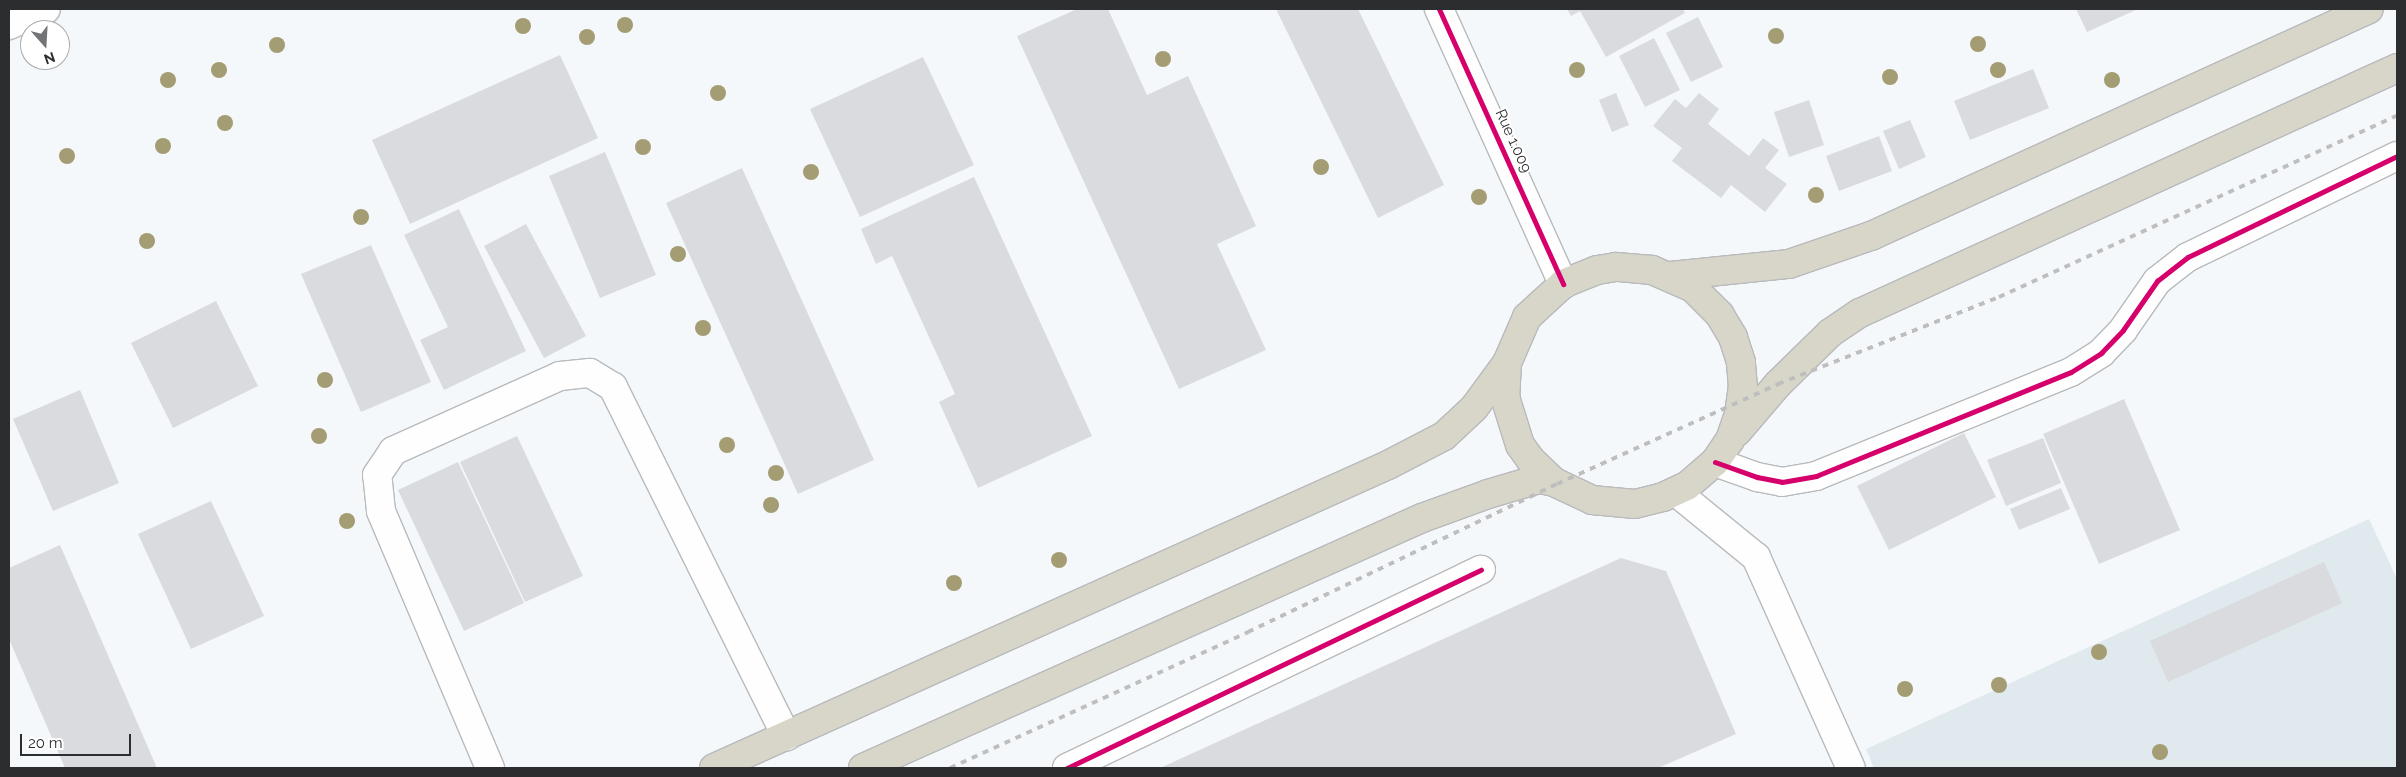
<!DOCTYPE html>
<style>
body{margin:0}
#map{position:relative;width:2406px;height:777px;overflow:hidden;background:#f5f8fb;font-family:Raleway,sans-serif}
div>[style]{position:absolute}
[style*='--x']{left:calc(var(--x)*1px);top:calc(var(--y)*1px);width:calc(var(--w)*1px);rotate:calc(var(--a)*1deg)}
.built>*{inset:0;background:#e0e9ee}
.building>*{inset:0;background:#d9dbde}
.roads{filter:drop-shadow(1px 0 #b8babc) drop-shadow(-1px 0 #b8babc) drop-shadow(0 1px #b8babc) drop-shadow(0 -1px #b8babc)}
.minor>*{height:28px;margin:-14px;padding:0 14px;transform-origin:14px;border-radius:14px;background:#fefefe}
.highway>*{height:28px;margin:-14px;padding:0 14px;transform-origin:14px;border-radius:14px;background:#d8d5c9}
.rail>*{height:4px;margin-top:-2px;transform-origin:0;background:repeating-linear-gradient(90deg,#bebebf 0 6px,transparent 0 12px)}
.cycleway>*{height:5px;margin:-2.5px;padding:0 2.5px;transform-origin:2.5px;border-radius:2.5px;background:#d6006c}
.trees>*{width:16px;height:16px;margin:-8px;border-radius:50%;background:#a49c72}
span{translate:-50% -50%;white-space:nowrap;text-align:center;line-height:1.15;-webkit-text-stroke:4px #fff;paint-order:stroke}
.street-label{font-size:15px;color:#2b2d2e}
.frame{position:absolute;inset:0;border:10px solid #2b2d2e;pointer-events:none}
.north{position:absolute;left:20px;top:20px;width:50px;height:50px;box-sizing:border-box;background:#fff;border:1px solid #aaabab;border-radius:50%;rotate:161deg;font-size:14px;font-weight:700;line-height:20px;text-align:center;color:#2b2d2e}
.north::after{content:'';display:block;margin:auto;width:18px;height:22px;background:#727476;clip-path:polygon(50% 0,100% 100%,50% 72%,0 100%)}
.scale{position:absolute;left:20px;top:734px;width:111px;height:22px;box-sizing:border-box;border:2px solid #2b2d2e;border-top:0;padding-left:6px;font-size:15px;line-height:18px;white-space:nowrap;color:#2b2d2e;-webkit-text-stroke:4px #fff;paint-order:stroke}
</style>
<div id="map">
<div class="built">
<div style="clip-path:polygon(2369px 519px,2397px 579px,2397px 768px,1874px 768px,1866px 749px)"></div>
</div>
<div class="building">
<div style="clip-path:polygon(1077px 9px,1108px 9px,1147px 95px,1188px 76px,1256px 226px,1217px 244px,1266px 350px,1179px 389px,1017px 36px)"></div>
<div style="clip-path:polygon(1276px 9px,1358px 9px,1444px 185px,1378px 218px)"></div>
<div style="clip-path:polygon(1567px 9px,1683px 9px,1685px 13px,1606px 57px,1580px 11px,1571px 16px)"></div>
<div style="clip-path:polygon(2076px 9px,2138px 9px,2087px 32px)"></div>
<div style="clip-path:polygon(1698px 17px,1723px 67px,1691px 82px,1666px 33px)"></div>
<div style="clip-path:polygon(1654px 38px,1680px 90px,1645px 107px,1619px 56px)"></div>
<div style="clip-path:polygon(560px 55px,598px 138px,410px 224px,372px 140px)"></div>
<div style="clip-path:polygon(923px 57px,974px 165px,860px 217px,810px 109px)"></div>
<div style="clip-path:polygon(2033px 69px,2049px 108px,1970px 140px,1954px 101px)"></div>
<div style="clip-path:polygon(1616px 93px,1629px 125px,1612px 132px,1599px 100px)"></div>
<div style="clip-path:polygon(1699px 93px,1719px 109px,1708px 124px,1749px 156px,1763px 138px,1779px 150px,1765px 168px,1787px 184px,1765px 212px,1731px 185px,1721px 198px,1672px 161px,1682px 148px,1653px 126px,1675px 99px,1686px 108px)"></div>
<div style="clip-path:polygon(1809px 100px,1824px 145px,1789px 157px,1774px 112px)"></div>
<div style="clip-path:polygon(1910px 120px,1926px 157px,1899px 169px,1883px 131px)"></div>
<div style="clip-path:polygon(1879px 136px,1892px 171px,1839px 191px,1826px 156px)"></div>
<div style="clip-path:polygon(605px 152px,656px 275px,600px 298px,549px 176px)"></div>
<div style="clip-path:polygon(742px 168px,874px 460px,798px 494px,666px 203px)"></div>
<div style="clip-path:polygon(974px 177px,1092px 436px,978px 488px,939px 402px,955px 394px,892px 256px,876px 264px,861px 229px)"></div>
<div style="clip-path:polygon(459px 209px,526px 351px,444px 390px,420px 340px,448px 327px,404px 235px)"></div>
<div style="clip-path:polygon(526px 224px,586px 336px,544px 358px,484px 246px)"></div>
<div style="clip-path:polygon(371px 245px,431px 382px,361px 412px,301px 274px)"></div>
<div style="clip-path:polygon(216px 301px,258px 386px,173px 428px,131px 343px)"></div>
<div style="clip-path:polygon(80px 390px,119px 483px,53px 511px,13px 419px)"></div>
<div style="clip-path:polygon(2124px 399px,2180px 530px,2099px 564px,2043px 434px)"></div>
<div style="clip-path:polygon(1964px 433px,1996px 497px,1889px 550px,1857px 486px)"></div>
<div style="clip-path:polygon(517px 436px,583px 576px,525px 602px,460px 462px)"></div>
<div style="clip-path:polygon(2043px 438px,2061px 483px,2006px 506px,1987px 460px)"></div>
<div style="clip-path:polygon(458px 462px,524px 603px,464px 631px,398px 490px)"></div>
<div style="clip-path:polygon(2061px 488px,2070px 509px,2019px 530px,2010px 509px)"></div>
<div style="clip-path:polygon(211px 501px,264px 616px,191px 649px,138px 534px)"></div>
<div style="clip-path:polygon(60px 545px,157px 768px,65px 768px,9px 639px,9px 568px)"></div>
<div style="clip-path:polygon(1621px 558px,1666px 571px,1736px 734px,1658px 768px,1160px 768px)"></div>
<div style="clip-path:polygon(2324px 562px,2342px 603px,2168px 682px,2150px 641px)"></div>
</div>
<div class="roads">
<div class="minor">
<div style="--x:1439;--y:9;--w:302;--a:65.7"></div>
<div style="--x:9;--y:25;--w:40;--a:-23.4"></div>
<div style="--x:1715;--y:462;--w:45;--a:19.7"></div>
<div style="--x:1757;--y:477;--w:25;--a:11"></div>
<div style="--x:1782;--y:482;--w:35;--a:-10"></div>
<div style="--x:1816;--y:476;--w:275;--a:-22.2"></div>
<div style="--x:2071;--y:372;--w:36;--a:-32"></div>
<div style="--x:2101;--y:353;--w:32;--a:-46"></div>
<div style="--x:2123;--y:330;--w:60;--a:-55.2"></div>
<div style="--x:2157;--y:281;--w:39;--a:-38"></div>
<div style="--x:2188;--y:257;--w:232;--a:-25.8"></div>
<div style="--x:1676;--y:492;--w:103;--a:39.1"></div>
<div style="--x:1756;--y:557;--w:231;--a:65.8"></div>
<div style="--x:490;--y:768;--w:279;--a:-113"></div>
<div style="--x:381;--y:511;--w:36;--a:-96"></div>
<div style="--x:377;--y:475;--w:29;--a:-56"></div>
<div style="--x:393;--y:451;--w:183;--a:-24.2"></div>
<div style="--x:560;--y:376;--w:30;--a:-6"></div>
<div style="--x:590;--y:373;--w:27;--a:31"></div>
<div style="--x:613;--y:387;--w:390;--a:63.6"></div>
<div style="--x:1067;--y:768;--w:459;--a:-25.6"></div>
</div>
<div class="highway">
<div style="--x:1670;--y:276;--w:120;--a:-5.8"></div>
<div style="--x:1789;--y:264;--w:87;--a:-18.9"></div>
<div style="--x:1871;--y:236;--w:547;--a:-24.5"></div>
<div style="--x:1737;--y:432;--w:63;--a:-49.5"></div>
<div style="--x:1778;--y:384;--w:73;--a:-44.4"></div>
<div style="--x:1830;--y:333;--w:36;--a:-34"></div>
<div style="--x:1860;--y:313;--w:590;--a:-24.52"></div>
<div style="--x:714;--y:768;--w:739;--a:-24.21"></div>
<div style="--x:1388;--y:465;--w:63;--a:-27.4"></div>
<div style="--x:1444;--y:436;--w:41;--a:-43"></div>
<div style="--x:1474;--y:408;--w:56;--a:-53.7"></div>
<div style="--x:863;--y:768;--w:612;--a:-24.1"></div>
<div style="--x:1422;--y:518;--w:70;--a:-20"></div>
<div style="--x:1488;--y:494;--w:53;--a:-16.4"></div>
<div style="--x:1539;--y:479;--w:15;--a:11"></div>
<div style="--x:1554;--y:482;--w:42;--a:25.3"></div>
<div style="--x:1592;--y:500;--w:43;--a:5.3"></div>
<div style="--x:1635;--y:504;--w:29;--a:-14"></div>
<div style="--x:1663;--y:497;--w:26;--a:-25"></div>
<div style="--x:1687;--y:486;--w:37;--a:-41"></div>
<div style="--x:1715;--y:462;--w:27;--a:-56"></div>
<div style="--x:1730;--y:440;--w:28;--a:-71"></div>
<div style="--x:1739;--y:414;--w:27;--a:-82"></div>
<div style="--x:1743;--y:387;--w:25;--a:-95"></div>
<div style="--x:1741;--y:362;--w:26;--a:-108"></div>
<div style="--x:1733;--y:337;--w:26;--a:-121"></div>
<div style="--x:1720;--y:315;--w:38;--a:-135"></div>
<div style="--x:1693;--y:288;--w:45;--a:-156.3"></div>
<div style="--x:1652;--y:270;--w:36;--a:-175"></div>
<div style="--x:1616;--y:267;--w:19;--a:171"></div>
<div style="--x:1597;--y:270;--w:37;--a:158"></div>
<div style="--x:1563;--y:284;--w:49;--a:137.5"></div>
<div style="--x:1527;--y:317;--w:50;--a:113.5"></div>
<div style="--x:1507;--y:363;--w:34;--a:93"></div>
<div style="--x:1505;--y:397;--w:50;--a:72.6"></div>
<div style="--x:1520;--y:445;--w:17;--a:54"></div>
<div style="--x:1530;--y:459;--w:33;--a:44"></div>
</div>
</div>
<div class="rail">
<div style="--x:950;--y:768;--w:328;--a:-24.5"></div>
<div style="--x:1248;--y:632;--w:343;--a:-25.6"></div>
<div style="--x:1557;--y:484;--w:243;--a:-24.3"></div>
<div style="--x:1778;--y:384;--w:238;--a:-21.5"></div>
<div style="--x:1999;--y:297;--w:437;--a:-24.5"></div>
</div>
<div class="cycleway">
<div style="--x:1439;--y:9;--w:302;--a:65.7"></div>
<div style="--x:1715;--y:462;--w:45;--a:19.7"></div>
<div style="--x:1757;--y:477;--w:25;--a:11"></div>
<div style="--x:1782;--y:482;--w:35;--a:-10"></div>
<div style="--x:1816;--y:476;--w:275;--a:-22.2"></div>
<div style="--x:2071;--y:372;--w:36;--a:-32"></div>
<div style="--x:2101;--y:353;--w:32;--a:-46"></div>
<div style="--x:2123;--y:330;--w:60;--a:-55.2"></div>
<div style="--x:2157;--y:281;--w:39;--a:-38"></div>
<div style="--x:2188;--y:257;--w:232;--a:-25.8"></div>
<div style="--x:1067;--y:768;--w:459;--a:-25.6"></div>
</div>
<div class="trees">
<div style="left:625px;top:25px"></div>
<div style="left:523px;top:26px"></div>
<div style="left:1776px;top:36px"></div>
<div style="left:587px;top:37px"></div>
<div style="left:1978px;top:44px"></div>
<div style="left:277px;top:45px"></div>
<div style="left:1163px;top:59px"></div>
<div style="left:219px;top:70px"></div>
<div style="left:1577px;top:70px"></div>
<div style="left:1998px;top:70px"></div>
<div style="left:1890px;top:77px"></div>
<div style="left:168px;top:80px"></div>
<div style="left:2112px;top:80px"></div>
<div style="left:718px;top:93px"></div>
<div style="left:225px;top:123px"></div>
<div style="left:163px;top:146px"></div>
<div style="left:643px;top:147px"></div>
<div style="left:67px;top:156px"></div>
<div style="left:1321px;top:167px"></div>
<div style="left:811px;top:172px"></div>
<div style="left:1816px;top:195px"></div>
<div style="left:1479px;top:197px"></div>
<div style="left:361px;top:217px"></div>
<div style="left:147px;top:241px"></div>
<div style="left:678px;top:254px"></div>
<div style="left:703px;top:328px"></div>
<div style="left:325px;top:380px"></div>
<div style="left:319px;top:436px"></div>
<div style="left:727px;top:445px"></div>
<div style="left:776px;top:473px"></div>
<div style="left:771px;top:505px"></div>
<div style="left:347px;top:521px"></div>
<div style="left:1059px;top:560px"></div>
<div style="left:954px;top:583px"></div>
<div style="left:2099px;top:652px"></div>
<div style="left:1999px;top:685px"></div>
<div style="left:1905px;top:689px"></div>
<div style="left:2160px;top:752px"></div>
</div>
<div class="street-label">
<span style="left:1513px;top:141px;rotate:66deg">Rue 1.009</span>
</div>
<div class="frame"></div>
<div class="north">N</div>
<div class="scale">20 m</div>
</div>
